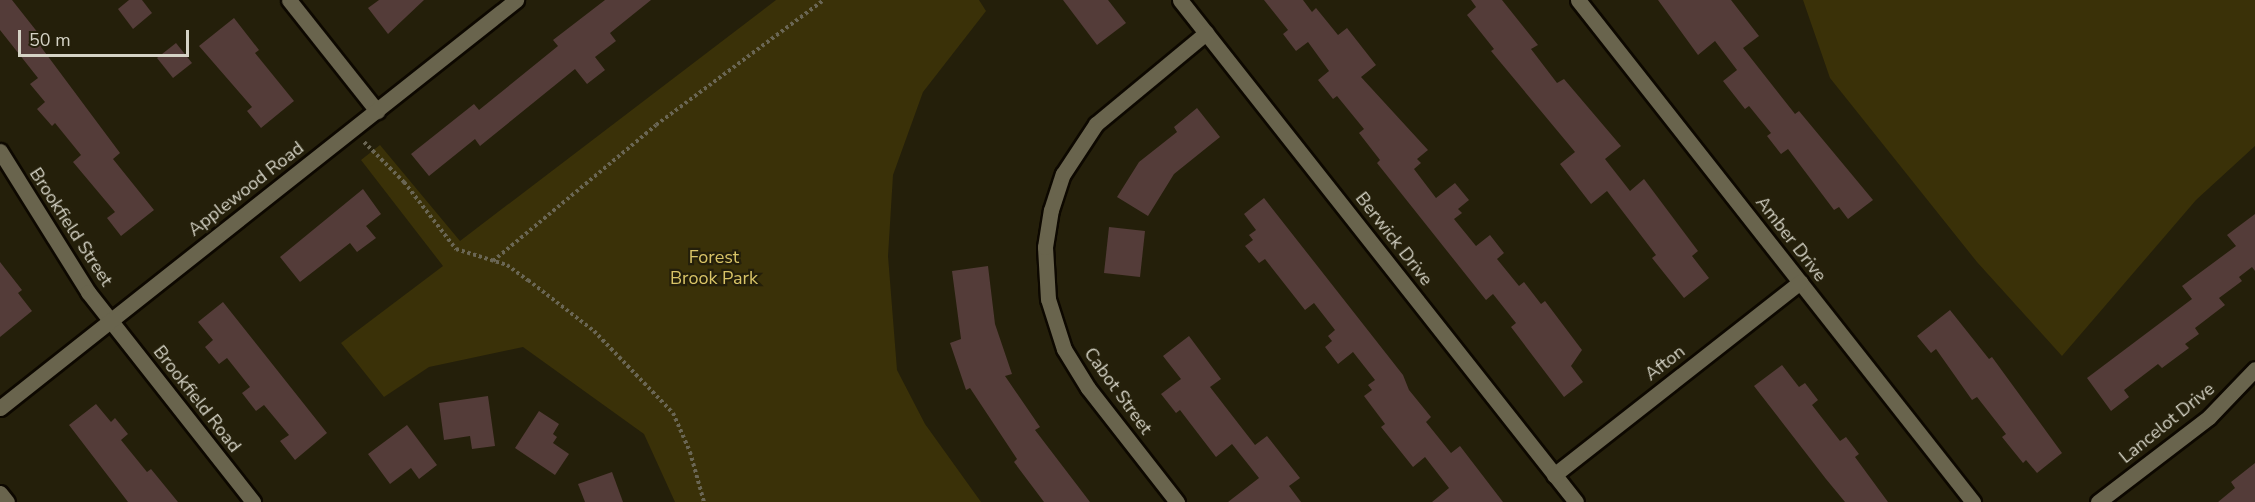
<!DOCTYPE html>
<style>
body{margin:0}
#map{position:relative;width:2255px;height:502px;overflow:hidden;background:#241f0a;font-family:"Nunito Sans",sans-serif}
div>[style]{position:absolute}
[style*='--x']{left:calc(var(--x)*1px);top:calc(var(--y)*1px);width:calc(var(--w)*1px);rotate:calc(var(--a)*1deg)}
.green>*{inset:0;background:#3a3108}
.building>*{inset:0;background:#543c39}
.path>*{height:4px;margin-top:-2px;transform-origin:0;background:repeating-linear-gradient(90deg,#6a6654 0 3px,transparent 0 6px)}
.roads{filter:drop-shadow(2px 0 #0d0800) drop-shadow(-2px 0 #0d0800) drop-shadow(0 2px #0d0800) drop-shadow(0 -2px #0d0800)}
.minor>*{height:15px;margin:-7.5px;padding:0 7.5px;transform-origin:7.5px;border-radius:7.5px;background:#69644d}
.tertiary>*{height:15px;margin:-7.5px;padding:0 7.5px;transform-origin:7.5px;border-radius:7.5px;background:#69644d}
span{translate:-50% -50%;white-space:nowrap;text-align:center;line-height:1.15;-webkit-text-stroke:4.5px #241f0a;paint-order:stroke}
.street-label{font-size:18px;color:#d5d3c6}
.park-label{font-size:18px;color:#d9c467}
.scale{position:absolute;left:18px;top:30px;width:171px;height:27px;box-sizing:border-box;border:3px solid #d5d3c6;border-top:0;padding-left:8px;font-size:18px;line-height:21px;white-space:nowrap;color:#d5d3c6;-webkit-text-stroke:4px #241f0a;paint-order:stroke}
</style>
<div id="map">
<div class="green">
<div style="clip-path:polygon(776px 0,979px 0,986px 11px,923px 92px,893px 175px,888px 256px,897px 370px,925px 424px,981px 502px,675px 502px,644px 434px,523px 347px,429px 367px,384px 397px,341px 343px,443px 266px,361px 160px,380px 145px,460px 241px)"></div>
<div style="clip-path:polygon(1803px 0,2255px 0,2255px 146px,2196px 200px,2062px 356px,1977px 262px,1830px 78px)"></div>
</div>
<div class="building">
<div style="clip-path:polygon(0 0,12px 0,46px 43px,41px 47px,120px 153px,113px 159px,154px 210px,121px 236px,107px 218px,115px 212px,73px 162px,81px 155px,55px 123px,52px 126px,37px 109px,45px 102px,30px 84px,38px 78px,0 30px)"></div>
<div style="clip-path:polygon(129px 0,142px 0,152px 13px,133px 29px,118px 9px)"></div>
<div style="clip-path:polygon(379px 0,424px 0,388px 34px,368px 8px)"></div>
<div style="clip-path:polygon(605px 0,651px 0,610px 33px,616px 41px,595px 57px,605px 70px,587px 84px,575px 69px,480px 146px,475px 139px,429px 176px,411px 154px,474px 104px,479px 110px,558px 46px,553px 40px)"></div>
<div style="clip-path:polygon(1063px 0,1108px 0,1126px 23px,1097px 45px)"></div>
<div style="clip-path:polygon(1264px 0,1303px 0,1312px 12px,1316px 8px,1338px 35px,1347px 28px,1376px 65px,1361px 77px,1428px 150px,1417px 159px,1421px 163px,1414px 169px,1436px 198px,1455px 183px,1469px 200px,1458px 209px,1462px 213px,1454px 219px,1476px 246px,1490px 235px,1504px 253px,1497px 259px,1519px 286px,1524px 282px,1541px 304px,1545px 301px,1582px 350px,1571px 366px,1583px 382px,1564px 397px,1511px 327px,1516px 323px,1493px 294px,1486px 300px,1377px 163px,1380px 160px,1359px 133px,1364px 129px,1337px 96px,1333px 99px,1318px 80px,1329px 71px,1308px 42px,1296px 51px,1283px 34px,1288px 30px)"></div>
<div style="clip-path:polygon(1471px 0,1502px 0,1538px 45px,1531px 49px,1557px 83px,1564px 79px,1621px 146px,1605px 159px,1630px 191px,1644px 179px,1698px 251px,1692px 256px,1709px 278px,1684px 298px,1652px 258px,1656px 255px,1607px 191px,1591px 204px,1560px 164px,1575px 152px,1491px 51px,1494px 49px,1467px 15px,1476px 7px)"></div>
<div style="clip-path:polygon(1658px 0,1731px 0,1759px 36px,1743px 48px,1795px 114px,1799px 111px,1873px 200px,1848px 219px,1839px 207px,1834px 210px,1788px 149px,1781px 154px,1767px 136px,1771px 133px,1749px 106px,1745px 109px,1723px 81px,1737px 70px,1715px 41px,1698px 55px)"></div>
<div style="clip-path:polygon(234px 18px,259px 50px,255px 53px,294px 101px,261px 128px,247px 111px,252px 107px,199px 46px)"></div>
<div style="clip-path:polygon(176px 43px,192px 63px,173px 78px,157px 58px)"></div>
<div style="clip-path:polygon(1197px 108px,1220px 137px,1174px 174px,1148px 216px,1117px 197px,1139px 162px,1177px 132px,1174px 127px)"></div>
<div style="clip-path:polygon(363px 189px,381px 214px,366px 226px,376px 238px,357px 252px,350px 243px,300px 282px,280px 257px)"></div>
<div style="clip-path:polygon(1264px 198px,1403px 375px,1409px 390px,1431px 417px,1426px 422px,1451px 453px,1460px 446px,1503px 502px,1432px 502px,1449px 488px,1425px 457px,1413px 467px,1381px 427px,1385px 424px,1364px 396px,1372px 390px,1368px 385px,1375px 380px,1353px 352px,1338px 364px,1325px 347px,1332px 341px,1328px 336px,1335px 330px,1314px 303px,1305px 310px,1265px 259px,1259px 263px,1245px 246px,1253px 240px,1249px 235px,1256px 230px,1244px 214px)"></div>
<div style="clip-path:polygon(2255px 214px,2255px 271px,2252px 267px,2239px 277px,2242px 281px,2219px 298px,2225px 305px,2195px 328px,2199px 334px,2185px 344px,2189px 348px,2162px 368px,2158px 364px,2124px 390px,2129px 397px,2111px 411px,2087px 378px,2192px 299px,2182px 286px,2236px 246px,2227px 235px)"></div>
<div style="clip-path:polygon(1109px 227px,1145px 231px,1140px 277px,1104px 273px)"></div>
<div style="clip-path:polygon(0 262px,22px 290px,18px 293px,32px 311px,0 337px)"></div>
<div style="clip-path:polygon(988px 266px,995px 324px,1012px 374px,1005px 376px,1040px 427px,1035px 430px,1090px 502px,1044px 502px,1014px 462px,1017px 459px,970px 388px,966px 390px,950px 343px,961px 339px,952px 271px)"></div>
<div style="clip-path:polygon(223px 302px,327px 433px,295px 460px,280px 441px,289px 435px,264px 405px,256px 411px,242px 393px,250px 387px,227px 358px,219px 364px,205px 347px,213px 340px,198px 322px)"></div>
<div style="clip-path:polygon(1950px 310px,1989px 359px,1992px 357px,2062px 453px,2037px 473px,2026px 460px,2023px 463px,2002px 437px,2006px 434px,1977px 397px,1972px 400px,1936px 349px,1931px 353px,1917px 336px)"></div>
<div style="clip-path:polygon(1189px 336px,1221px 379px,1210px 387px,1255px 445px,1267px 436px,1300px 478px,1289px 486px,1301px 502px,1228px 502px,1259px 478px,1232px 444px,1216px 457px,1180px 410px,1176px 413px,1161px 394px,1181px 379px,1163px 356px)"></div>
<div style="clip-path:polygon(1782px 365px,1799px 387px,1805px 383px,1818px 400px,1812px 405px,1840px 441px,1846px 437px,1859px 454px,1855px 457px,1888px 502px,1845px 502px,1826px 479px,1754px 386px)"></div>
<div style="clip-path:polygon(488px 396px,495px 446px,472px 449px,470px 436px,444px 440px,439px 403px)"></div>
<div style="clip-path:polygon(96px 404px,111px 422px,115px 418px,128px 434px,121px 440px,147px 472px,151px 469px,178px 502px,128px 502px,69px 425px)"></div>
<div style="clip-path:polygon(539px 411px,559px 424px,553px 434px,557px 437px,553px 443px,569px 454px,555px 475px,515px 448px)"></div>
<div style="clip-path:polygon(407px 425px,437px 465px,419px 479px,411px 468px,390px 484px,368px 454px)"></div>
<div style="clip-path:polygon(2255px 463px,2255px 502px,2218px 502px,2235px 488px,2231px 482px)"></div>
<div style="clip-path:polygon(612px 472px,623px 502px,585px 502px,578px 484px)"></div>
</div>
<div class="path">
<div style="--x:364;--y:142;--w:57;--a:45"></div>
<div style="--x:404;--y:182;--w:85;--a:52.2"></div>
<div style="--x:456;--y:249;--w:53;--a:17.4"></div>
<div style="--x:507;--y:265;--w:26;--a:36"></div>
<div style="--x:528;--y:280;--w:83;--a:37.7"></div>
<div style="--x:594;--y:331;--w:114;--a:46.1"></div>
<div style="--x:673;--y:413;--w:43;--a:66.4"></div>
<div style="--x:690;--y:452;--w:52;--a:74.4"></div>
<div style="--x:493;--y:261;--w:212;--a:-39.8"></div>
<div style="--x:656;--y:125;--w:209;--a:-36.7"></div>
</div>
<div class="roads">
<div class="minor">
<div style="--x:289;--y:0;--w:142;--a:51.6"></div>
<div style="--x:1180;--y:0;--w:639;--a:51.73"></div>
<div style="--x:1578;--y:0;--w:639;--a:51.8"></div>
<div style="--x:0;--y:151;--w:166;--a:58"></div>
<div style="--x:88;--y:292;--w:267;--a:51.8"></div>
<div style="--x:0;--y:408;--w:658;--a:-38.33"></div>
<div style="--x:1554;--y:475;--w:313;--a:-38.1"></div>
<div style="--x:1177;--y:502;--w:145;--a:-128"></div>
<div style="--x:1088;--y:388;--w:46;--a:-121.6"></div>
<div style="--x:1064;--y:349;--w:52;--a:-107.7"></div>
<div style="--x:1048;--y:299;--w:52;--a:-93.3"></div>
<div style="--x:1045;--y:247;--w:37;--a:-81"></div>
<div style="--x:1051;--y:210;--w:38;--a:-72"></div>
<div style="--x:1063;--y:174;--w:60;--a:-56.6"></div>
<div style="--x:1096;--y:124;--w:143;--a:-39.6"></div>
<div style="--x:2098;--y:502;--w:140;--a:-37.4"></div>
<div style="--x:2209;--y:417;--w:66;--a:-46.2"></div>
</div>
<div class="tertiary">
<div style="--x:0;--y:493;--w:11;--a:52"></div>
</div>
</div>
<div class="street-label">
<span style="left:246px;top:189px;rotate:-38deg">Applewood Road</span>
<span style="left:71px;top:227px;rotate:57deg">Brookfield Street</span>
<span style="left:1394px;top:239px;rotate:52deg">Berwick Drive</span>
<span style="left:1791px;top:239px;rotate:52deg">Amber Drive</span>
<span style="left:1665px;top:363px;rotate:-38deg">Afton</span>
<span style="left:1118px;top:391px;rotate:54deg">Cabot Street</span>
<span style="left:197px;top:399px;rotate:52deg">Brookfield Road</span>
<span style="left:2167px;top:423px;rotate:-39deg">Lancelot Drive</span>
</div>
<div class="park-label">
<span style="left:714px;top:268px">Forest<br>Brook Park</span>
</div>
<div class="scale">50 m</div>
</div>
